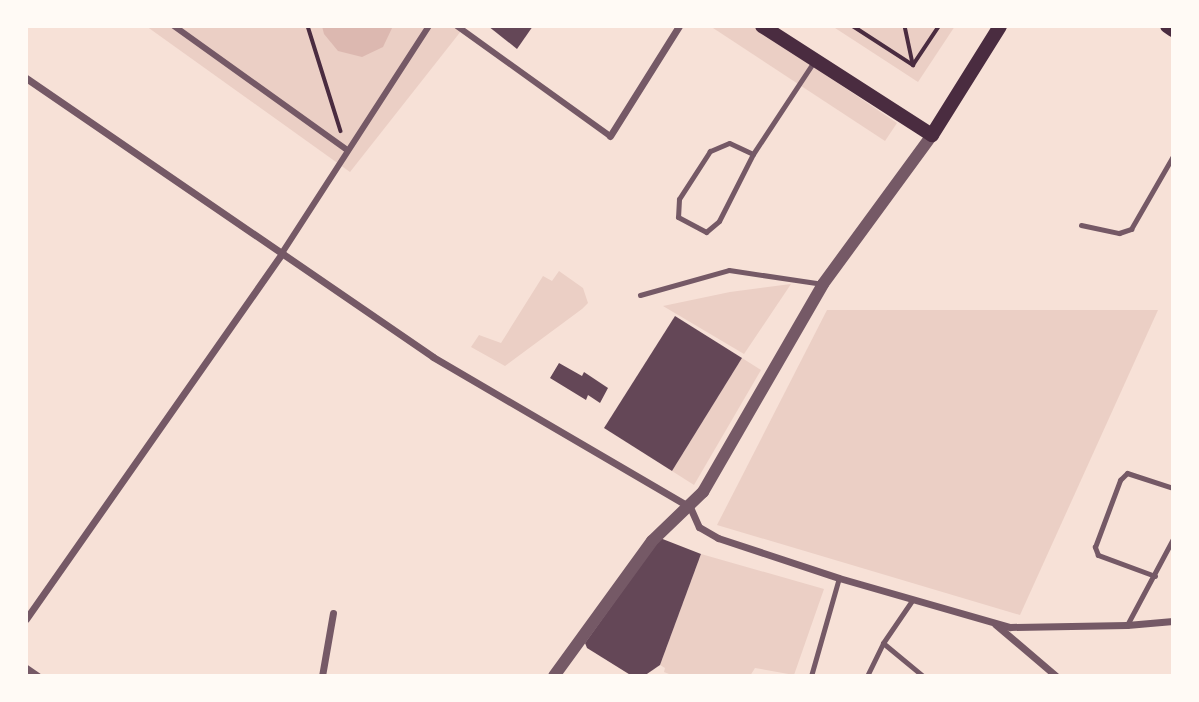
<!DOCTYPE html>
<style>
body{margin:0}
#map{position:relative;width:1199px;height:702px;overflow:hidden;background:#f7e1d7;font-family:Montserrat,sans-serif}
div>[style]{position:absolute}
[style*='--x']{left:calc(var(--x)*1px);top:calc(var(--y)*1px);width:calc(var(--w)*1px);rotate:calc(var(--a)*1deg)}
.green>*{inset:0;background:#ebcfc5}
.water>*{inset:0;background:#dcb8b0}
.building>*{inset:0;background:#644757}
.path>*{height:3.5px;margin:-1.75px;padding:0 1.75px;transform-origin:1.75px;border-radius:1.75px;background:#4a2c40}
.service>*{height:5px;margin:-2.5px;padding:0 2.5px;transform-origin:2.5px;border-radius:2.5px;background:#755966}
.pedestrian>*{height:6px;margin:-3px;padding:0 3px;transform-origin:3px;border-radius:3px;background:#755966}
.minor>*{height:7px;margin:-3.5px;padding:0 3.5px;transform-origin:3.5px;border-radius:3.5px;background:#755966}
.tertiary>*{height:12px;margin:-6px;padding:0 6px;transform-origin:6px;border-radius:6px;background:#755966}
.secondary>*{height:14px;margin:-7px;padding:0 7px;transform-origin:7px;border-radius:7px;background:#4a2c40}
span{translate:-50% -50%;white-space:nowrap;text-align:center;line-height:1.15;-webkit-text-stroke:5px #fffaf5;paint-order:stroke}
.frame{position:absolute;inset:0;border:28px solid #fffaf5;pointer-events:none}
</style>
<div id="map">
<div class="green">
<div style="clip-path:polygon(146px 26px,465px 26px,350px 172px)"></div>
<div style="clip-path:polygon(710px 26px,753px 26px,897px 123px,885px 141px)"></div>
<div style="clip-path:polygon(832px 26px,955px 26px,918px 82px)"></div>
<div style="clip-path:polygon(559px 271px,583px 288px,588px 303px,582px 309px,505px 366px,471px 347px,479px 335px,501px 343px,543px 276px,552px 281px)"></div>
<div style="clip-path:polygon(791px 284px,744px 354px,663px 306px,730px 292px)"></div>
<div style="clip-path:polygon(827px 310px,1158px 310px,1020px 615px,717px 525px)"></div>
<div style="clip-path:polygon(742px 358px,761px 370px,694px 485px,672px 471px)"></div>
<div style="clip-path:polygon(701px 554px,824px 589px,794px 675px,755px 668px,750px 676px,674px 676px,664px 672px,665px 668px,660px 665px)"></div>
</div>
<div class="water">
<div style="clip-path:polygon(322px 26px,393px 26px,383px 47px,362px 57px,338px 51px,324px 34px)"></div>
</div>
<div class="building">
<div style="clip-path:polygon(488px 26px,533px 26px,517px 49px)"></div>
<div style="clip-path:polygon(675px 316px,742px 358px,672px 471px,604px 428px)"></div>
<div style="clip-path:polygon(559px 363px,582px 376px,584px 372px,608px 388px,600px 403px,588px 395px,586px 400px,550px 378px)"></div>
<div style="clip-path:polygon(660px 538px,701px 554px,660px 665px,644px 676px,632px 676px,587px 648px,585px 643px)"></div>
</div>
<div class="path">
<div style="--x:308;--y:26;--w:110;--a:72.6"></div>
<div style="--x:853;--y:26;--w:72;--a:33"></div>
<div style="--x:913;--y:65;--w:47;--a:-56.3"></div>
<div style="--x:905;--y:26;--w:40;--a:78"></div>
</div>
<div class="service">
<div style="--x:753;--y:154;--w:26;--a:-155"></div>
<div style="--x:729;--y:143;--w:21;--a:157"></div>
<div style="--x:710;--y:151;--w:57;--a:122.9"></div>
<div style="--x:679;--y:199;--w:18;--a:93"></div>
<div style="--x:678;--y:217;--w:32;--a:28"></div>
<div style="--x:706;--y:232;--w:17;--a:-40"></div>
<div style="--x:719;--y:221;--w:75;--a:-63.1"></div>
<div style="--x:753;--y:154;--w:113;--a:-56.6"></div>
<div style="--x:1081;--y:225;--w:39;--a:12"></div>
<div style="--x:1119;--y:233;--w:13;--a:-18"></div>
<div style="--x:1131;--y:229;--w:84;--a:-60.1"></div>
<div style="--x:640;--y:295;--w:92;--a:-15.7"></div>
<div style="--x:729;--y:270;--w:95;--a:8.5"></div>
<div style="--x:1155;--y:576;--w:61;--a:-159.8"></div>
<div style="--x:1098;--y:555;--w:9;--a:-111"></div>
<div style="--x:1095;--y:547;--w:72;--a:-69.5"></div>
<div style="--x:1120;--y:480;--w:10;--a:-45"></div>
<div style="--x:1127;--y:473;--w:48;--a:18.1"></div>
<div style="--x:1127;--y:625;--w:98;--a:-61.9"></div>
<div style="--x:883;--y:643;--w:52;--a:39.5"></div>
<div style="--x:811;--y:676;--w:102;--a:-74.1"></div>
<div style="--x:867;--y:676;--w:37;--a:-64"></div>
<div style="--x:883;--y:643;--w:53;--a:-55.7"></div>
</div>
<div class="pedestrian">
<div style="--x:174;--y:26;--w:213;--a:35.6"></div>
<div style="--x:457;--y:26;--w:188;--a:35.7"></div>
<div style="--x:282;--y:253;--w:270;--a:-57.1"></div>
</div>
<div class="minor">
<div style="--x:26;--y:78;--w:493;--a:34.4"></div>
<div style="--x:433;--y:357;--w:298;--a:30.3"></div>
<div style="--x:690;--y:507;--w:22;--a:66"></div>
<div style="--x:699;--y:527;--w:22;--a:30"></div>
<div style="--x:718;--y:538;--w:127;--a:18.3"></div>
<div style="--x:839;--y:578;--w:178;--a:16"></div>
<div style="--x:1010;--y:627;--w:117;--a:-1"></div>
<div style="--x:1127;--y:625;--w:46;--a:-5"></div>
<div style="--x:610;--y:136;--w:130;--a:-57.9"></div>
<div style="--x:26;--y:619;--w:447;--a:-55"></div>
<div style="--x:995;--y:624;--w:80;--a:40.4"></div>
<div style="--x:26;--y:668;--w:14;--a:34"></div>
<div style="--x:322;--y:676;--w:64;--a:-80.1"></div>
</div>
<div class="tertiary">
<div style="--x:554;--y:676;--w:167;--a:-54"></div>
<div style="--x:652;--y:541;--w:71;--a:-43.9"></div>
<div style="--x:703;--y:492;--w:240;--a:-60"></div>
<div style="--x:823;--y:284;--w:185;--a:-53.8"></div>
</div>
<div class="secondary">
<div style="--x:762;--y:26;--w:202;--a:32.7"></div>
<div style="--x:932;--y:135;--w:128;--a:-58"></div>
<div style="--x:1167;--y:26;--w:7;--a:34"></div>
</div>
<div class="frame"></div>
</div>
